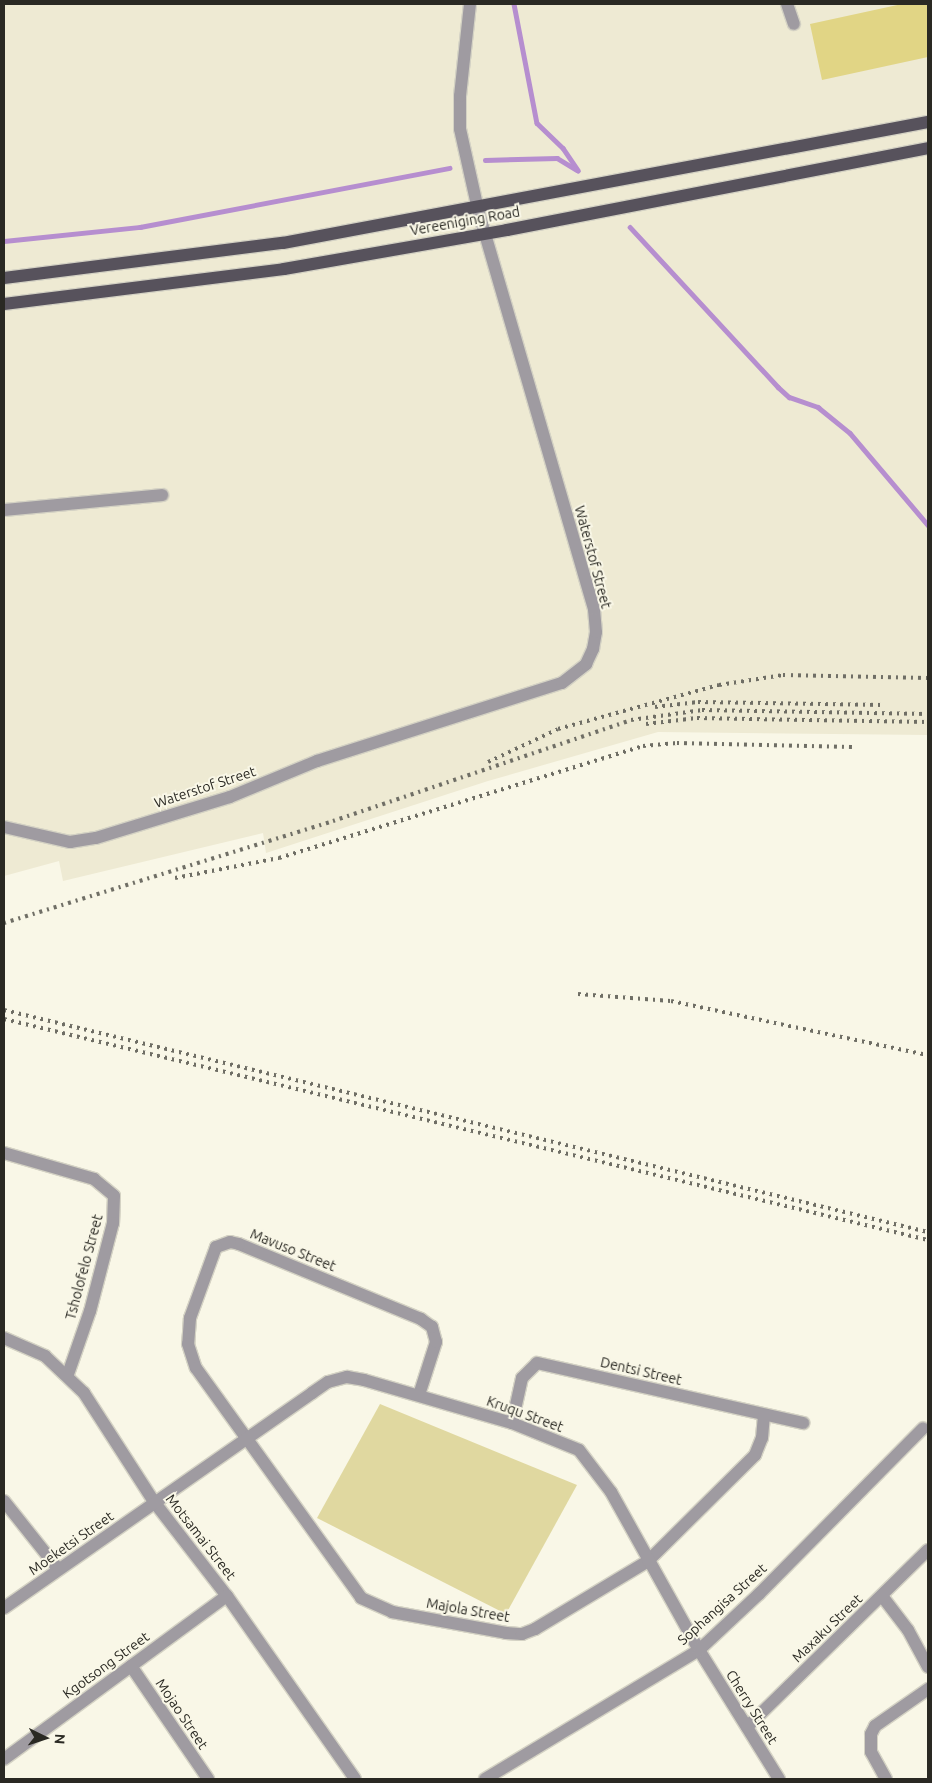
<!DOCTYPE html>
<style>
body{margin:0}
#map{position:relative;width:932px;height:1783px;overflow:hidden;background:#f9f7e7;font-family:Ubuntu,sans-serif}
div>[style]{position:absolute}
[style*='--x']{left:calc(var(--x)*1px);top:calc(var(--y)*1px);width:calc(var(--w)*1px);rotate:calc(var(--a)*1deg)}
.built>*{inset:0;background:#eeead3}
.green>*{inset:0;background:#e0d8a0}
.stream>*{height:4.5px;margin:-2.25px;padding:0 2.25px;transform-origin:2.25px;border-radius:2.25px;background:#b68ecf}
.building>*{inset:0;background:#e1d585}
.roads{filter:drop-shadow(1px 0 #d4d2c4) drop-shadow(-1px 0 #d4d2c4) drop-shadow(0 1px #d4d2c4) drop-shadow(0 -1px #d4d2c4)}
.minor>*{height:12px;margin:-6px;padding:0 6px;transform-origin:6px;border-radius:6px;background:#9f9ba1}
.major>*{height:12px;margin:-6px;padding:0 6px;transform-origin:6px;border-radius:6px;background:#57525c}
.rail>*{height:4px;margin-top:-2px;transform-origin:0;background:repeating-linear-gradient(90deg,#6f6e65 0 2.5px,transparent 0 7.5px)}
span{translate:-50% -50%;white-space:nowrap;text-align:center;line-height:1.15;-webkit-text-stroke:4px #f9f7e7;paint-order:stroke}
.street-label{font-size:14px;color:#2a2923}
.frame{position:absolute;inset:0;border:5px solid #2a2923;pointer-events:none}
.north{position:absolute;left:20px;top:1713px;width:50px;height:50px;-webkit-text-stroke:4px #f9f7e7;paint-order:stroke;rotate:94deg;font-size:14px;font-weight:700;line-height:20px;text-align:center;color:#2a2923}
.north::after{content:'';display:block;margin:auto;width:18px;height:22px;background:#2a2923;clip-path:polygon(50% 0,100% 100%,50% 72%,0 100%)}
</style>
<div id="map">
<div class="built">
<div style="clip-path:polygon(4px 4px,928px 4px,928px 735px,658px 732px,488px 781px,266px 853px,263px 833px,63px 881px,59px 861px,4px 876px)"></div>
</div>
<div class="green">
<div style="clip-path:polygon(380px 1404px,577px 1485px,506px 1614px,317px 1518px)"></div>
</div>
<div class="stream">
<div style="--x:514;--y:4;--w:121;--a:79.1"></div>
<div style="--x:537;--y:123;--w:36;--a:44"></div>
<div style="--x:563;--y:148;--w:27;--a:56"></div>
<div style="--x:485;--y:160;--w:72;--a:-1.6"></div>
<div style="--x:557;--y:158;--w:23;--a:31"></div>
<div style="--x:630;--y:227;--w:218;--a:47.2"></div>
<div style="--x:778;--y:387;--w:15;--a:42"></div>
<div style="--x:789;--y:397;--w:31;--a:19"></div>
<div style="--x:818;--y:407;--w:41;--a:39.1"></div>
<div style="--x:850;--y:433;--w:121;--a:49.7"></div>
<div style="--x:4;--y:241;--w:137;--a:-5.9"></div>
<div style="--x:140;--y:227;--w:315;--a:-10.8"></div>
</div>
<div class="building">
<div style="clip-path:polygon(902px 4px,928px 4px,928px 57px,822px 80px,810px 24px)"></div>
</div>
<div class="roads">
<div class="minor">
<div style="--x:787;--y:4;--w:21;--a:71"></div>
<div style="--x:4;--y:510;--w:159;--a:-5.4"></div>
<div style="--x:4;--y:827;--w:68;--a:12.8"></div>
<div style="--x:70;--y:842;--w:26;--a:-9"></div>
<div style="--x:96;--y:838;--w:140;--a:-17"></div>
<div style="--x:230;--y:797;--w:94;--a:-22.5"></div>
<div style="--x:317;--y:761;--w:257;--a:-17.7"></div>
<div style="--x:562;--y:683;--w:31;--a:-38"></div>
<div style="--x:586;--y:664;--w:17;--a:-65"></div>
<div style="--x:593;--y:649;--w:17;--a:-80"></div>
<div style="--x:596;--y:632;--w:23;--a:-95"></div>
<div style="--x:594;--y:609;--w:421;--a:-106.2"></div>
<div style="--x:477;--y:205;--w:78;--a:-102.6"></div>
<div style="--x:460;--y:129;--w:33;--a:-90"></div>
<div style="--x:460;--y:96;--w:93;--a:-83.8"></div>
<div style="--x:4;--y:1153;--w:94;--a:16.1"></div>
<div style="--x:94;--y:1179;--w:26;--a:40"></div>
<div style="--x:114;--y:1196;--w:27;--a:92"></div>
<div style="--x:113;--y:1223;--w:91;--a:104.6"></div>
<div style="--x:90;--y:1311;--w:67;--a:109.2"></div>
<div style="--x:4;--y:1338;--w:45;--a:23.7"></div>
<div style="--x:45;--y:1356;--w:54;--a:43.5"></div>
<div style="--x:84;--y:1393;--w:131;--a:57.2"></div>
<div style="--x:155;--y:1503;--w:118;--a:52.3"></div>
<div style="--x:227;--y:1596;--w:223;--a:55"></div>
<div style="--x:419;--y:1395;--w:56;--a:-72.2"></div>
<div style="--x:436;--y:1342;--w:16;--a:-105"></div>
<div style="--x:432;--y:1327;--w:14;--a:-144"></div>
<div style="--x:421;--y:1319;--w:197;--a:-157.6"></div>
<div style="--x:239;--y:1244;--w:9;--a:-167"></div>
<div style="--x:230;--y:1242;--w:15;--a:160"></div>
<div style="--x:216;--y:1247;--w:76;--a:110.1"></div>
<div style="--x:190;--y:1318;--w:26;--a:94"></div>
<div style="--x:188;--y:1344;--w:25;--a:72"></div>
<div style="--x:196;--y:1368;--w:283;--a:54.3"></div>
<div style="--x:361;--y:1598;--w:34;--a:24"></div>
<div style="--x:392;--y:1612;--w:116;--a:10.4"></div>
<div style="--x:506;--y:1633;--w:16;--a:4"></div>
<div style="--x:522;--y:1634;--w:14;--a:-21"></div>
<div style="--x:535;--y:1629;--w:132;--a:-31"></div>
<div style="--x:648;--y:1561;--w:151;--a:-44.7"></div>
<div style="--x:755;--y:1455;--w:18;--a:-68"></div>
<div style="--x:762;--y:1438;--w:22;--a:-85"></div>
<div style="--x:512;--y:1423;--w:46;--a:-77.5"></div>
<div style="--x:522;--y:1378;--w:21;--a:-45"></div>
<div style="--x:537;--y:1363;--w:273;--a:12.7"></div>
<div style="--x:4;--y:1501;--w:87;--a:51.5"></div>
<div style="--x:882;--y:1596;--w:43;--a:52.6"></div>
<div style="--x:908;--y:1630;--w:42;--a:61.6"></div>
<div style="--x:4;--y:1608;--w:376;--a:-34.9"></div>
<div style="--x:312;--y:1393;--w:19;--a:-35"></div>
<div style="--x:328;--y:1382;--w:20;--a:-15"></div>
<div style="--x:347;--y:1377;--w:17;--a:10"></div>
<div style="--x:364;--y:1380;--w:154;--a:16.2"></div>
<div style="--x:512;--y:1423;--w:72;--a:21.9"></div>
<div style="--x:579;--y:1450;--w:53;--a:52.7"></div>
<div style="--x:611;--y:1492;--w:181;--a:60.9"></div>
<div style="--x:699;--y:1650;--w:152;--a:58.2"></div>
<div style="--x:131;--y:1666;--w:137;--a:55.7"></div>
<div style="--x:747;--y:1727;--w:253;--a:-44.4"></div>
<div style="--x:4;--y:1759;--w:276;--a:-36.2"></div>
<div style="--x:485;--y:1779;--w:250;--a:-31.1"></div>
<div style="--x:699;--y:1650;--w:82;--a:-43"></div>
<div style="--x:759;--y:1594;--w:233;--a:-45.3"></div>
<div style="--x:886;--y:1779;--w:31;--a:-119"></div>
<div style="--x:871;--y:1752;--w:18;--a:-90"></div>
<div style="--x:871;--y:1734;--w:9;--a:-63"></div>
<div style="--x:875;--y:1726;--w:65;--a:-34.9"></div>
</div>
<div class="major">
<div style="--x:4;--y:278;--w:281;--a:-7.2"></div>
<div style="--x:283;--y:243;--w:656;--a:-10.63"></div>
<div style="--x:4;--y:304;--w:282;--a:-7.1"></div>
<div style="--x:284;--y:269;--w:226;--a:-9.9"></div>
<div style="--x:507;--y:230;--w:429;--a:-11"></div>
</div>
</div>
<div class="rail">
<div style="--x:655;--y:707;--w:43;--a:-6.6"></div>
<div style="--x:698;--y:702;--w:185;--a:0.9"></div>
<div style="--x:646;--y:724;--w:51;--a:-6.7"></div>
<div style="--x:697;--y:718;--w:231;--a:1"></div>
<div style="--x:488;--y:762;--w:77;--a:-25.2"></div>
<div style="--x:558;--y:729;--w:167;--a:-15.3"></div>
<div style="--x:719;--y:685;--w:65;--a:-8.9"></div>
<div style="--x:783;--y:675;--w:145;--a:1.2"></div>
<div style="--x:175;--y:878;--w:106;--a:-10.9"></div>
<div style="--x:279;--y:858;--w:381;--a:-17.1"></div>
<div style="--x:643;--y:746;--w:34;--a:-5"></div>
<div style="--x:677;--y:743;--w:175;--a:1.3"></div>
<div style="--x:4;--y:923;--w:344;--a:-17.2"></div>
<div style="--x:333;--y:821;--w:315;--a:-18.7"></div>
<div style="--x:631;--y:720;--w:72;--a:-8"></div>
<div style="--x:702;--y:710;--w:226;--a:1"></div>
<div style="--x:578;--y:994;--w:93;--a:4.3"></div>
<div style="--x:671;--y:1001;--w:263;--a:11.9"></div>
<div style="--x:4;--y:1010;--w:950;--a:13.51"></div>
<div style="--x:4;--y:1019;--w:950;--a:13.45"></div>
</div>
<div class="street-label">
<span style="left:465px;top:221px;rotate:-10deg">Vereeniging Road</span>
<span style="left:593px;top:557px;rotate:75deg">Waterstof Street</span>
<span style="left:205px;top:787px;rotate:-18deg">Waterstof Street</span>
<span style="left:293px;top:1250px;rotate:22deg">Mavuso Street</span>
<span style="left:84px;top:1267px;rotate:-75deg">Tsholofelo Street</span>
<span style="left:641px;top:1371px;rotate:13deg">Dentsi Street</span>
<span style="left:525px;top:1414px;rotate:20deg">Kruqu Street</span>
<span style="left:201px;top:1537px;rotate:52deg">Motsamai Street</span>
<span style="left:71px;top:1543px;rotate:-35deg">Moeketsi Street</span>
<span style="left:722px;top:1604px;rotate:-42deg">Sophangisa Street</span>
<span style="left:468px;top:1610px;rotate:10deg">Majola Street</span>
<span style="left:827px;top:1628px;rotate:-44deg">Maxaku Street</span>
<span style="left:106px;top:1665px;rotate:-36deg">Kgotsong Street</span>
<span style="left:752px;top:1707px;rotate:58deg">Cherry Street</span>
<span style="left:182px;top:1714px;rotate:56deg">Mojao Street</span>
</div>
<div class="frame"></div>
<div class="north">N</div>
</div>
